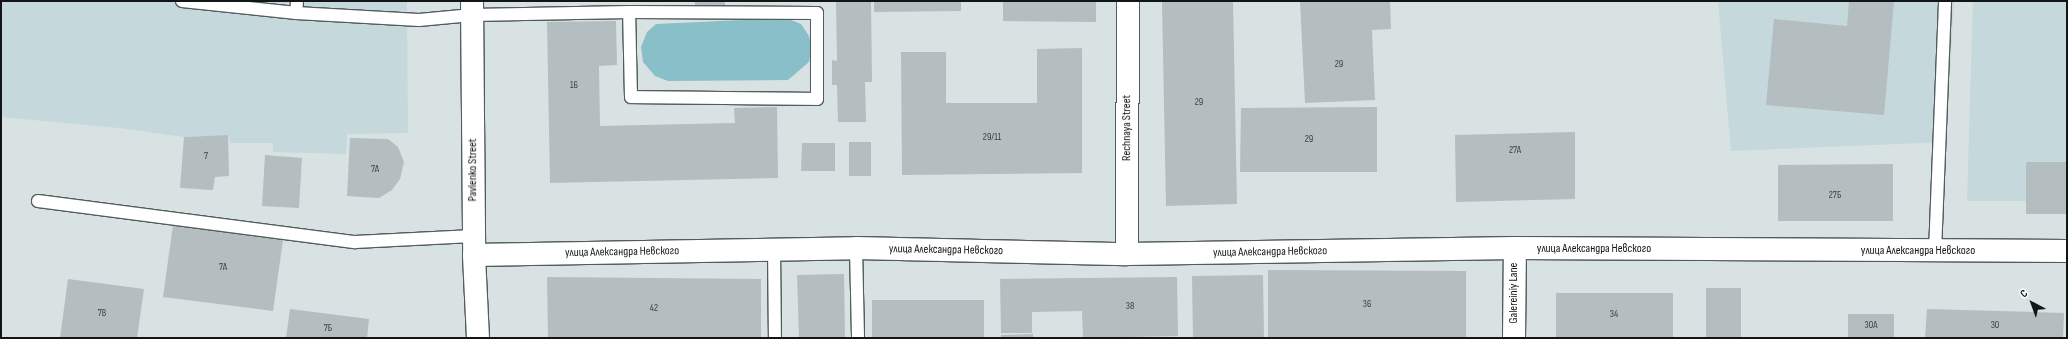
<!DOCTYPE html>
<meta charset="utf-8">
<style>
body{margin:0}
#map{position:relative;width:2068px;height:339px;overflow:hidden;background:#d8e2e3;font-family:"Sofia Sans Condensed",sans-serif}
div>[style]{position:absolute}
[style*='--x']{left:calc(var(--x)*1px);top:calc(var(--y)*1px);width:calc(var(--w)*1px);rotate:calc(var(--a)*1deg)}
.built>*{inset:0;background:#c5d8db}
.green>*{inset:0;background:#88bfc8}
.building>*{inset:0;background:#b4bdbf}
.roads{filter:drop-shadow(1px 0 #535c5d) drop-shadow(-1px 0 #535c5d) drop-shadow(0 1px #535c5d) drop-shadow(0 -1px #535c5d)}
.lane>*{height:12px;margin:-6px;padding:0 6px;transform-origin:6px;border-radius:6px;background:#fff}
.street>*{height:22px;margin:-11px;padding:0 11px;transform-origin:11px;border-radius:11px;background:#fff}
.primary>*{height:22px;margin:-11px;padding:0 11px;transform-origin:11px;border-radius:11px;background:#fff}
span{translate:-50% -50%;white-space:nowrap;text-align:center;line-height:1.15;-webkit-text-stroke:3.5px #fff;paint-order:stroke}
.number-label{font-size:10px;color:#3a3f40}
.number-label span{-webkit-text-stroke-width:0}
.street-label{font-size:12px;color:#111515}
.frame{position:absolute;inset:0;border:2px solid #111515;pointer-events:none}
.north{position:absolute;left:2012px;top:283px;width:40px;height:40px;-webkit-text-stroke:3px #fff;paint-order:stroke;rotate:319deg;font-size:11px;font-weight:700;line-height:16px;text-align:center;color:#111515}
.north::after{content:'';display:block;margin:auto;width:14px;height:18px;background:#111515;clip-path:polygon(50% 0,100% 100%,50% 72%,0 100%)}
</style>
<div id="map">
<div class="built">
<div style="clip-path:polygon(1px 1px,407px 1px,408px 133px,347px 134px,346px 154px,273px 152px,273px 143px,230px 143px,228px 135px,184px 137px,119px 128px,1px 117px)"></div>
<div style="clip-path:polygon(1718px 1px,1954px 1px,1946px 142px,1731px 151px)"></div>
<div style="clip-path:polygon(1973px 1px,2067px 1px,2067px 201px,1967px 201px)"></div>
</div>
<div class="green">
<div style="clip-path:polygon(786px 18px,801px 24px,809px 36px,812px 48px,809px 62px,788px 80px,668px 81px,655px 76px,643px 62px,641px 47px,647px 32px,656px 24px)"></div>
</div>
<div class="building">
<div style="clip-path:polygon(695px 1px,725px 1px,725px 7px,695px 7px)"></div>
<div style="clip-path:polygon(836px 1px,871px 1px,872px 82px,865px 82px,866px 122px,838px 122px,837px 85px,832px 85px,832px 60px,837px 61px)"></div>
<div style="clip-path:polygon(874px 1px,961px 1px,961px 11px,874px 12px)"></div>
<div style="clip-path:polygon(1003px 1px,1096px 1px,1096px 22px,1003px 21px)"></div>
<div style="clip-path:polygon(1162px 1px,1233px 1px,1237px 204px,1166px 206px)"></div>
<div style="clip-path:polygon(1300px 1px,1390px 1px,1391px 29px,1372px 30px,1375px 100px,1305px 103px)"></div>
<div style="clip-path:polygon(1849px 1px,1894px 1px,1884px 115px,1766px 105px,1774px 19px,1847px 26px)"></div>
<div style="clip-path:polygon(616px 21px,617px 65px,599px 66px,600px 126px,735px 123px,734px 108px,777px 107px,778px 178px,550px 183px,547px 22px)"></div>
<div style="clip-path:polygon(1082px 48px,1082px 173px,902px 175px,901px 52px,946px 52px,946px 103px,1037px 103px,1037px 49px)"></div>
<div style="clip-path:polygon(1377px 107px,1377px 172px,1240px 172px,1241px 108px)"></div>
<div style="clip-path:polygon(1575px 132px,1575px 199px,1456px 202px,1455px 135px)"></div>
<div style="clip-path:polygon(228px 135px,229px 176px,215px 177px,213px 190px,180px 188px,184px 137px)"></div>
<div style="clip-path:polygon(350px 138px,388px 139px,398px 147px,404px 162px,400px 179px,392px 190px,379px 198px,347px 196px)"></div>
<div style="clip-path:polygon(849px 142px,871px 142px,871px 176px,849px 176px)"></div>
<div style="clip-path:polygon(802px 143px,835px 143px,835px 171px,801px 171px)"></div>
<div style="clip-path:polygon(265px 155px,302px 158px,299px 208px,262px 206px)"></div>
<div style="clip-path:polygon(2026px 162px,2067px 162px,2067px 214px,2026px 214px)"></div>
<div style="clip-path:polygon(1893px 164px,1893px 221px,1778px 221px,1778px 165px)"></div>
<div style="clip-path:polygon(173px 225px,283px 240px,273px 311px,163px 297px)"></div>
<div style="clip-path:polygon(1268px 270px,1466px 271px,1466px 338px,1268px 338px)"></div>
<div style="clip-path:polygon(844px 274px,845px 338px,799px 338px,797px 275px)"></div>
<div style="clip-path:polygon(1263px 275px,1264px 338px,1193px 338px,1192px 276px)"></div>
<div style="clip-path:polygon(547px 277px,761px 279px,761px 338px,548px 338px)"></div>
<div style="clip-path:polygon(1177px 277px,1178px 336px,1083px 338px,1082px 311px,1032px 312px,1032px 333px,1001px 333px,1000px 279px)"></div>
<div style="clip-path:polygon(68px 279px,144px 289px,137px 338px,60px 338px)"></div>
<div style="clip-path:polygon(1706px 288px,1741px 288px,1741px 338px,1706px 338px)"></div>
<div style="clip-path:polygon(1556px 293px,1673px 293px,1673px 338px,1556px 338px)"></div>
<div style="clip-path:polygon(872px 300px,984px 300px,984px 338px,872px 338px)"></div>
<div style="clip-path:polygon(290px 309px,369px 319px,367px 338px,286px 338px)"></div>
<div style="clip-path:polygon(1927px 309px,2064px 313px,2063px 338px,1925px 338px)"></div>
<div style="clip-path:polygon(1848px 314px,1894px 314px,1894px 338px,1848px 338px)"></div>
<div style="clip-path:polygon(1033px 334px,1033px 338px,1001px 338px,1001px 335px)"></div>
</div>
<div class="roads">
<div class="lane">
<div style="--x:182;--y:1;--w:115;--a:6"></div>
<div style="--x:296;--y:13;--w:123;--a:3.3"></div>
<div style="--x:419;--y:20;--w:53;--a:-5.4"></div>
<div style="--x:472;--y:15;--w:157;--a:-1.1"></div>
<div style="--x:629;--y:12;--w:188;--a:0.3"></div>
<div style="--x:817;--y:13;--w:86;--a:90"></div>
<div style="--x:817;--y:99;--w:186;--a:-179.4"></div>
<div style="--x:631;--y:97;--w:85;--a:-91.3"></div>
<div style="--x:296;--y:13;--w:12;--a:-85"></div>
<div style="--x:38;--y:201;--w:320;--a:7.4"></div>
<div style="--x:355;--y:242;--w:118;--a:-2.9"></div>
<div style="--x:774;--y:248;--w:90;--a:89.4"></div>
<div style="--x:856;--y:248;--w:90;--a:88.7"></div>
<div style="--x:1935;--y:252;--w:251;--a:-87.7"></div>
</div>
<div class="street">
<div style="--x:472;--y:1;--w:254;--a:89.5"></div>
<div style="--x:1127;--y:254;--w:253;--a:-89.8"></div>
<div style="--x:1514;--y:338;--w:90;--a:-89.4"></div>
</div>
<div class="primary">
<div style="--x:478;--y:338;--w:83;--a:-92.8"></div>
<div style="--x:474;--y:255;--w:382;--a:-1"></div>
<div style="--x:856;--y:248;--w:271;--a:1.3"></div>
<div style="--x:1127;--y:254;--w:388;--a:-0.9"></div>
<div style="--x:1515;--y:248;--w:552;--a:0.31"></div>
</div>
</div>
<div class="number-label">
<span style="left:1339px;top:65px">29</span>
<span style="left:574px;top:86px">16</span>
<span style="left:1199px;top:103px">29</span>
<span style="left:992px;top:138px">29/11</span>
<span style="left:1309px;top:140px">29</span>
<span style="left:1515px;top:151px">27А</span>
<span style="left:206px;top:157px">7</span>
<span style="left:375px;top:170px">7А</span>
<span style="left:1835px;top:196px">27Б</span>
<span style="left:223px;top:268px">7А</span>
<span style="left:1367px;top:305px">36</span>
<span style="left:1130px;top:307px">38</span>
<span style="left:654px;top:309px">42</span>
<span style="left:102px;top:314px">7В</span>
<span style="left:1614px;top:315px">34</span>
<span style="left:1871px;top:326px">30А</span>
<span style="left:1995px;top:326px">30</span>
<span style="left:328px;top:329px">7Б</span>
</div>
<div class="street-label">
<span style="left:1127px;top:128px;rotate:-90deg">Rechnaya Street</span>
<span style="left:473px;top:170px;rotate:-90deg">Pavlenko Street</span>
<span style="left:1594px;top:249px">улица Александра Невского</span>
<span style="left:946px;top:250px;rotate:1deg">улица Александра Невского</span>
<span style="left:1918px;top:251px">улица Александра Невского</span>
<span style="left:622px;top:252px;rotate:-1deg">улица Александра Невского</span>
<span style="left:1270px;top:252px;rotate:-1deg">улица Александра Невского</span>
<span style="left:1514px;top:293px;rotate:-90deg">Galereiniy Lane</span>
</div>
<div class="frame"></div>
<div class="north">С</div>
</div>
